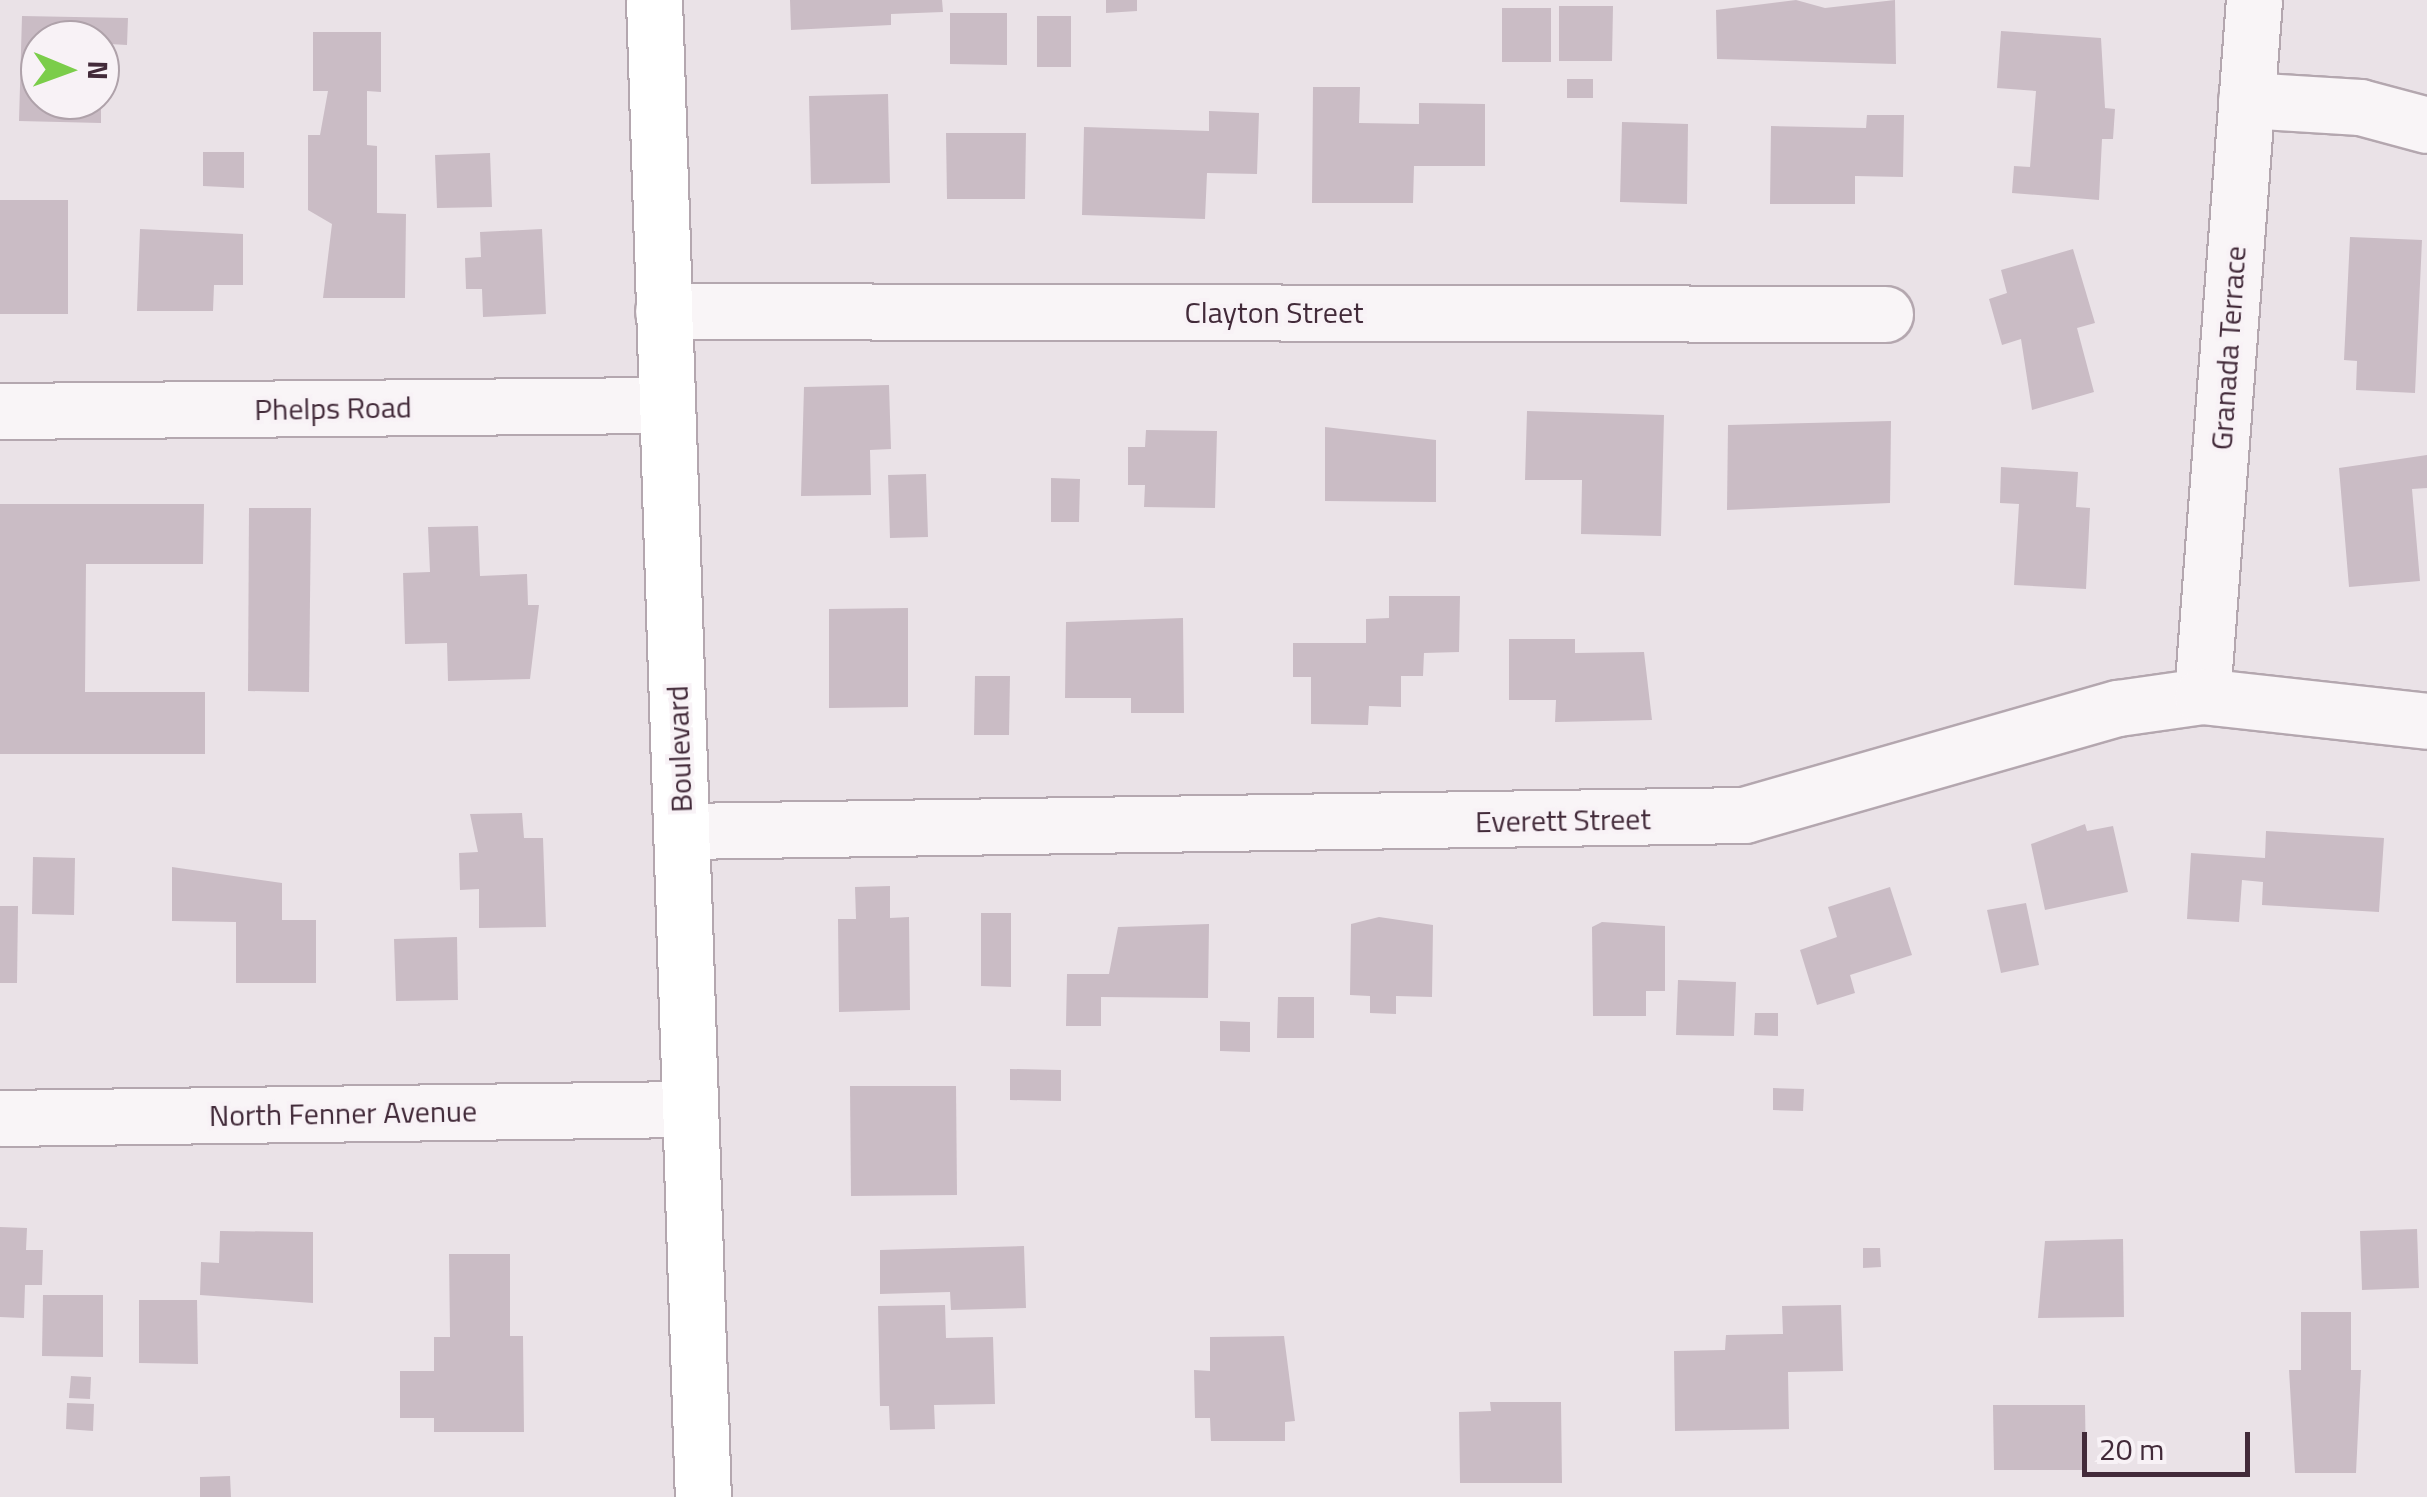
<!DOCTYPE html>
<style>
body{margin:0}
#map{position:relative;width:2427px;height:1497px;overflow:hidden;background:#eae2e7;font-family:"Titillium Web",sans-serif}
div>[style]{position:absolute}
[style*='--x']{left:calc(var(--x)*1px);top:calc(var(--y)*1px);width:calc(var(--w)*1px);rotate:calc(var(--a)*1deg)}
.building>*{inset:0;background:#cabcc5}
.roads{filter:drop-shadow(2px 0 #b4a7af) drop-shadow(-2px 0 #b4a7af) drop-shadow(0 2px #b4a7af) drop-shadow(0 -2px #b4a7af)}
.street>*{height:55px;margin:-27.5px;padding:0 27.5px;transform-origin:27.5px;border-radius:27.5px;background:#f9f5f7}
.secondary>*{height:55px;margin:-27.5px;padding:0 27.5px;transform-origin:27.5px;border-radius:27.5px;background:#fff}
span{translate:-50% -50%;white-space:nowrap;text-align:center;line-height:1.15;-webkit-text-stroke:8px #f8f2f6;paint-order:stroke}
.street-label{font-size:30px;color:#422a39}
.north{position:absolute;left:20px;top:20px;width:100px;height:100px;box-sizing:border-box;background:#f8f2f6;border:2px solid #afa2aa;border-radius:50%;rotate:91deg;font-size:28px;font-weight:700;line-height:40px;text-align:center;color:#422a39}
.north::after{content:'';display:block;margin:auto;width:35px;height:45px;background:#7bcd4a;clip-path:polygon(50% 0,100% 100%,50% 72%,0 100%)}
.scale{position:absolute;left:2082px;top:1432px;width:168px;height:45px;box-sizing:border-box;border:5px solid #422a39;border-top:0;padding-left:12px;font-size:30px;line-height:35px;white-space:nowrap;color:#422a39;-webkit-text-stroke:8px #f8f2f6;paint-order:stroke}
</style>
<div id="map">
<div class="building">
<div style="clip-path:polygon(790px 0,942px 0,943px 12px,891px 14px,891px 25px,791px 30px)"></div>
<div style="clip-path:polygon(1106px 0,1137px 0,1137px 11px,1106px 13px)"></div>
<div style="clip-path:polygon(1796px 0,1825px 8px,1895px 0,1896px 64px,1717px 59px,1716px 10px)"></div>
<div style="clip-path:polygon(1559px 6px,1613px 6px,1612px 61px,1559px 61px)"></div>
<div style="clip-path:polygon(1502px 8px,1551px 8px,1551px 62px,1502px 62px)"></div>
<div style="clip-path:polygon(950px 13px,1007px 13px,1007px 65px,950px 64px)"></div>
<div style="clip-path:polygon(22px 16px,128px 18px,127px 45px,40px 40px,40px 100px,101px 100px,101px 123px,19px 121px)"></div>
<div style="clip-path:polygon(1037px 16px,1071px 16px,1071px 67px,1037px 67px)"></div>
<div style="clip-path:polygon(2001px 31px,2101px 38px,2105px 108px,2115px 109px,2113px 139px,2102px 139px,2099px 200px,2012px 193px,2014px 166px,2030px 167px,2036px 91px,1997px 88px)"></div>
<div style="clip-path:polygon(313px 32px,381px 32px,381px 92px,367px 91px,367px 145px,377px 146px,377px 213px,406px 214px,405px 298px,323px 298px,332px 224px,308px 210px,308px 135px,320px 135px,328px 91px,313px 91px)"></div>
<div style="clip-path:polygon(1567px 79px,1593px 79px,1593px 98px,1567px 98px)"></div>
<div style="clip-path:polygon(1313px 87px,1360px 87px,1359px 123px,1419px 124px,1419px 103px,1485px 104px,1485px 166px,1414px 166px,1413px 203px,1312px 203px)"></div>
<div style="clip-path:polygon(888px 94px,890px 183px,811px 184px,809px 96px)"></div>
<div style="clip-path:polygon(1209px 111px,1259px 113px,1257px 174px,1207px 173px,1205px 219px,1082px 215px,1084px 127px,1209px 131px)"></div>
<div style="clip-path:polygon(1867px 115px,1904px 115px,1903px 177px,1855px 176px,1855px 204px,1770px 204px,1771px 126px,1866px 128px)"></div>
<div style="clip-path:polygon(1622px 122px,1688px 124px,1687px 204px,1620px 202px)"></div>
<div style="clip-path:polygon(946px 133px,1026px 133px,1025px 199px,947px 199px)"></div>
<div style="clip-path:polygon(203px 152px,244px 152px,244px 188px,203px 186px)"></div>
<div style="clip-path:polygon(490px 153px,492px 207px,437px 208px,435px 155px)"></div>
<div style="clip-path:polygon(0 200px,68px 200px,68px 314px,0 314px)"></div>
<div style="clip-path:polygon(140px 229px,243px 234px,243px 285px,214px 285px,213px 311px,137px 311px)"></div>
<div style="clip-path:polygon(542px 229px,546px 314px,483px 317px,482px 289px,466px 289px,465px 258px,481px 257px,480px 232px)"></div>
<div style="clip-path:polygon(2350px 237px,2422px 240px,2415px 393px,2356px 390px,2357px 361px,2344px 360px)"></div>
<div style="clip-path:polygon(2073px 249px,2095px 323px,2077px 328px,2094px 392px,2032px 410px,2021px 339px,2002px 345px,1989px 299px,2007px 293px,2001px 270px)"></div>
<div style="clip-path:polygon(889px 385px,891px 449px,870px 450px,871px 495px,801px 496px,804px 387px)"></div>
<div style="clip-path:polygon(1527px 411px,1664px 415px,1661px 536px,1581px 534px,1582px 480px,1525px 480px)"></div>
<div style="clip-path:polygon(1891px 421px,1890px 503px,1727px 510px,1728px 425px)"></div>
<div style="clip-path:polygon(1325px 427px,1436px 440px,1436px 502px,1325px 501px)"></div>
<div style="clip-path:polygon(1146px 430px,1217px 431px,1215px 508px,1144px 507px,1145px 485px,1128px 485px,1128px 447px,1145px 447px)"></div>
<div style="clip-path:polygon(2427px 455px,2427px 488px,2412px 489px,2420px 581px,2349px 587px,2339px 468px)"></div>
<div style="clip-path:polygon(2001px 467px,2078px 472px,2076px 507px,2090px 508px,2086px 589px,2014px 585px,2019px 504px,2000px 503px)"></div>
<div style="clip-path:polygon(926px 474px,928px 537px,890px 538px,888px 475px)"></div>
<div style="clip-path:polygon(1051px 478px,1080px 479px,1079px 522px,1051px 522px)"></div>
<div style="clip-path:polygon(0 504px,204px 504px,203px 564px,86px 564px,85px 692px,205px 692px,205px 754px,0 754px)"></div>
<div style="clip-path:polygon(249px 508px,311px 508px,309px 692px,248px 691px)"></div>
<div style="clip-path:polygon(478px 526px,480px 576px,527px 574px,528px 605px,539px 605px,530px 679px,448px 681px,447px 643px,405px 644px,403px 573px,430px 572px,428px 527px)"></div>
<div style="clip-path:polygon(1389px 596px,1460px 596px,1459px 652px,1424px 653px,1423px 676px,1401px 676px,1401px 707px,1369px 706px,1368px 725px,1311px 724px,1311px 677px,1293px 677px,1293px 643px,1366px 643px,1366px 619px,1389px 618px)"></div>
<div style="clip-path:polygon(908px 608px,908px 707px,829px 708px,829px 609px)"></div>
<div style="clip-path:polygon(1183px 618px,1184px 713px,1131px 713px,1131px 698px,1065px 698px,1066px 622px)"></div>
<div style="clip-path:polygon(1509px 639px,1575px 639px,1575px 653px,1644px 652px,1652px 720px,1555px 722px,1556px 700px,1509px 700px)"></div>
<div style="clip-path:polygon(975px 676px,1010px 676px,1009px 735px,974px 735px)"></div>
<div style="clip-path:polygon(522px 813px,524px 838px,543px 838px,546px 927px,479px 928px,479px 889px,460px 890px,459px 853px,478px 852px,470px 814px)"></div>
<div style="clip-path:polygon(2085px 824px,2087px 831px,2113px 826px,2128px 892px,2045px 910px,2031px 844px)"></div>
<div style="clip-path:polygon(2266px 831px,2384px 838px,2379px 912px,2262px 905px,2263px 882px,2242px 880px,2239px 922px,2187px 919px,2191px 853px,2265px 858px)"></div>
<div style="clip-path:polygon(33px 857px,75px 858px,74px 915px,32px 914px)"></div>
<div style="clip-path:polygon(172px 867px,282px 883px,282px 920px,316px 920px,316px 983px,236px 983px,236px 922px,172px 921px)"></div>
<div style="clip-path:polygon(890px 886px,890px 918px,909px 917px,910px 1010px,839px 1012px,838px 919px,856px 919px,855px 887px)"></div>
<div style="clip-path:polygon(1890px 887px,1912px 955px,1850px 975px,1855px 993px,1817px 1005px,1800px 950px,1837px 937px,1828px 907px)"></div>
<div style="clip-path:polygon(2026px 903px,2039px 965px,2001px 973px,1987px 910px)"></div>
<div style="clip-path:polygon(0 906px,18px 906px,17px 983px,0 983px)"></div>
<div style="clip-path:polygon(981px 913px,1011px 913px,1011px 987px,981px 986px)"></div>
<div style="clip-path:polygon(1379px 917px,1433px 925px,1432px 997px,1396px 996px,1396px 1014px,1370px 1013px,1370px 996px,1350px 995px,1351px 924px)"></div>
<div style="clip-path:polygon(1602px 922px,1665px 926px,1665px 991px,1646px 991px,1646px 1016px,1593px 1016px,1592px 927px)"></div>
<div style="clip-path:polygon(1209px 924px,1208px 998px,1101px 997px,1101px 1026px,1066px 1026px,1067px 974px,1109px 974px,1118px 927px)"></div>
<div style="clip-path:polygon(457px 937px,458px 1000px,396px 1001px,394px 939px)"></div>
<div style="clip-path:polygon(1678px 980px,1736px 982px,1734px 1036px,1676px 1035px)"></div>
<div style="clip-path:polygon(1278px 997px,1314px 997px,1314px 1038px,1277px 1038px)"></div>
<div style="clip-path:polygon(1755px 1013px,1778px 1013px,1778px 1036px,1754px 1035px)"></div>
<div style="clip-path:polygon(1220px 1021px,1250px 1022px,1250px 1052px,1220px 1051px)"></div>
<div style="clip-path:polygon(1010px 1069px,1061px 1070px,1061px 1101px,1010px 1100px)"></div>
<div style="clip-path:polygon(850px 1086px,956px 1086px,957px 1195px,851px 1196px)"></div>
<div style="clip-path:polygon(1773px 1088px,1804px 1089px,1803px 1111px,1773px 1110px)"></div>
<div style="clip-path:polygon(0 1227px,27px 1228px,26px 1250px,43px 1250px,42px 1285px,25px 1285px,24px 1318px,0 1317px)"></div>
<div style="clip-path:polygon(2417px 1229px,2419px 1288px,2362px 1290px,2360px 1231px)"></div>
<div style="clip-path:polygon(220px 1231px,313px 1232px,313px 1303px,200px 1295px,201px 1262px,219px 1263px)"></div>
<div style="clip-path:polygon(2123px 1239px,2124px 1317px,2038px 1318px,2045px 1241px)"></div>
<div style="clip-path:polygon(1024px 1246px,1026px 1308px,951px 1310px,950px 1292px,880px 1294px,880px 1250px)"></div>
<div style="clip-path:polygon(1863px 1248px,1880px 1248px,1881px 1267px,1863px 1268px)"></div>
<div style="clip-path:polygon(449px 1254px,510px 1254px,510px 1336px,523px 1336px,524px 1432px,434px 1432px,434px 1418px,400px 1418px,400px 1371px,434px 1371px,434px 1337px,450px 1337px)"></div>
<div style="clip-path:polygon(43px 1295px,103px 1295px,103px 1357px,42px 1356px)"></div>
<div style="clip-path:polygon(139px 1300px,197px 1300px,198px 1364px,139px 1363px)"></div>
<div style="clip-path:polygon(945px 1305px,946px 1338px,993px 1337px,995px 1404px,934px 1405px,935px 1429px,890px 1430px,889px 1406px,880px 1406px,878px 1306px)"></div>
<div style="clip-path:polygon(1841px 1305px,1843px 1371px,1788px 1372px,1789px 1429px,1675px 1431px,1674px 1351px,1725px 1350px,1726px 1335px,1783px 1334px,1782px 1306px)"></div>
<div style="clip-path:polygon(2301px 1312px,2351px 1312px,2351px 1370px,2361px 1370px,2356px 1473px,2295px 1473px,2289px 1370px,2301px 1370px)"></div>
<div style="clip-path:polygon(1284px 1336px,1295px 1421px,1285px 1422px,1285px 1441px,1211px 1441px,1210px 1418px,1195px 1418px,1194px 1370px,1210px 1371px,1210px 1337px)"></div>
<div style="clip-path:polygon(71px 1376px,91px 1377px,90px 1399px,69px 1398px)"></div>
<div style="clip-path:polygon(1490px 1402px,1561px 1402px,1562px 1483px,1460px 1483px,1459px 1412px,1491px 1411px)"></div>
<div style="clip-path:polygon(67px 1403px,94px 1404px,93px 1431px,66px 1429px)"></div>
<div style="clip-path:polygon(1993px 1405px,2085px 1405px,2086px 1470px,1994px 1470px)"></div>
<div style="clip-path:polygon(230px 1476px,231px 1497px,200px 1497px,200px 1477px)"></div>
</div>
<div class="roads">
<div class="street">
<div style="--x:2246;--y:100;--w:114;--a:3.5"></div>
<div style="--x:2360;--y:107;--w:69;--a:15"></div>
<div style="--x:663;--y:311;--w:1222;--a:0.14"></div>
<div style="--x:0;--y:411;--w:666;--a:-0.52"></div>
<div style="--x:2202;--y:696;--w:698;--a:-85.73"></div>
<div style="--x:682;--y:831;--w:1062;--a:-0.86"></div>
<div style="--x:1744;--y:815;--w:389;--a:-16"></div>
<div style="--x:2118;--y:708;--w:85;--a:-8.1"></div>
<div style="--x:2202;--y:696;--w:226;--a:6.3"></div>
<div style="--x:0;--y:1118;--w:685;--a:-0.75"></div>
</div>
<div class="secondary">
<div style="--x:654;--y:0;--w:1498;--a:88.13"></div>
</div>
</div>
<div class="street-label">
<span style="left:1274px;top:312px">Clayton Street</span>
<span style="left:2228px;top:348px;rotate:-86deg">Granada Terrace</span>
<span style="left:333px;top:408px;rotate:-1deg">Phelps Road</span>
<span style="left:679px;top:749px;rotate:-92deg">Boulevard</span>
<span style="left:1563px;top:820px;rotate:-1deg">Everett Street</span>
<span style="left:343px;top:1113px;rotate:-1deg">North Fenner Avenue</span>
</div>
<div class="north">N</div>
<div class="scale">20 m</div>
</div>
